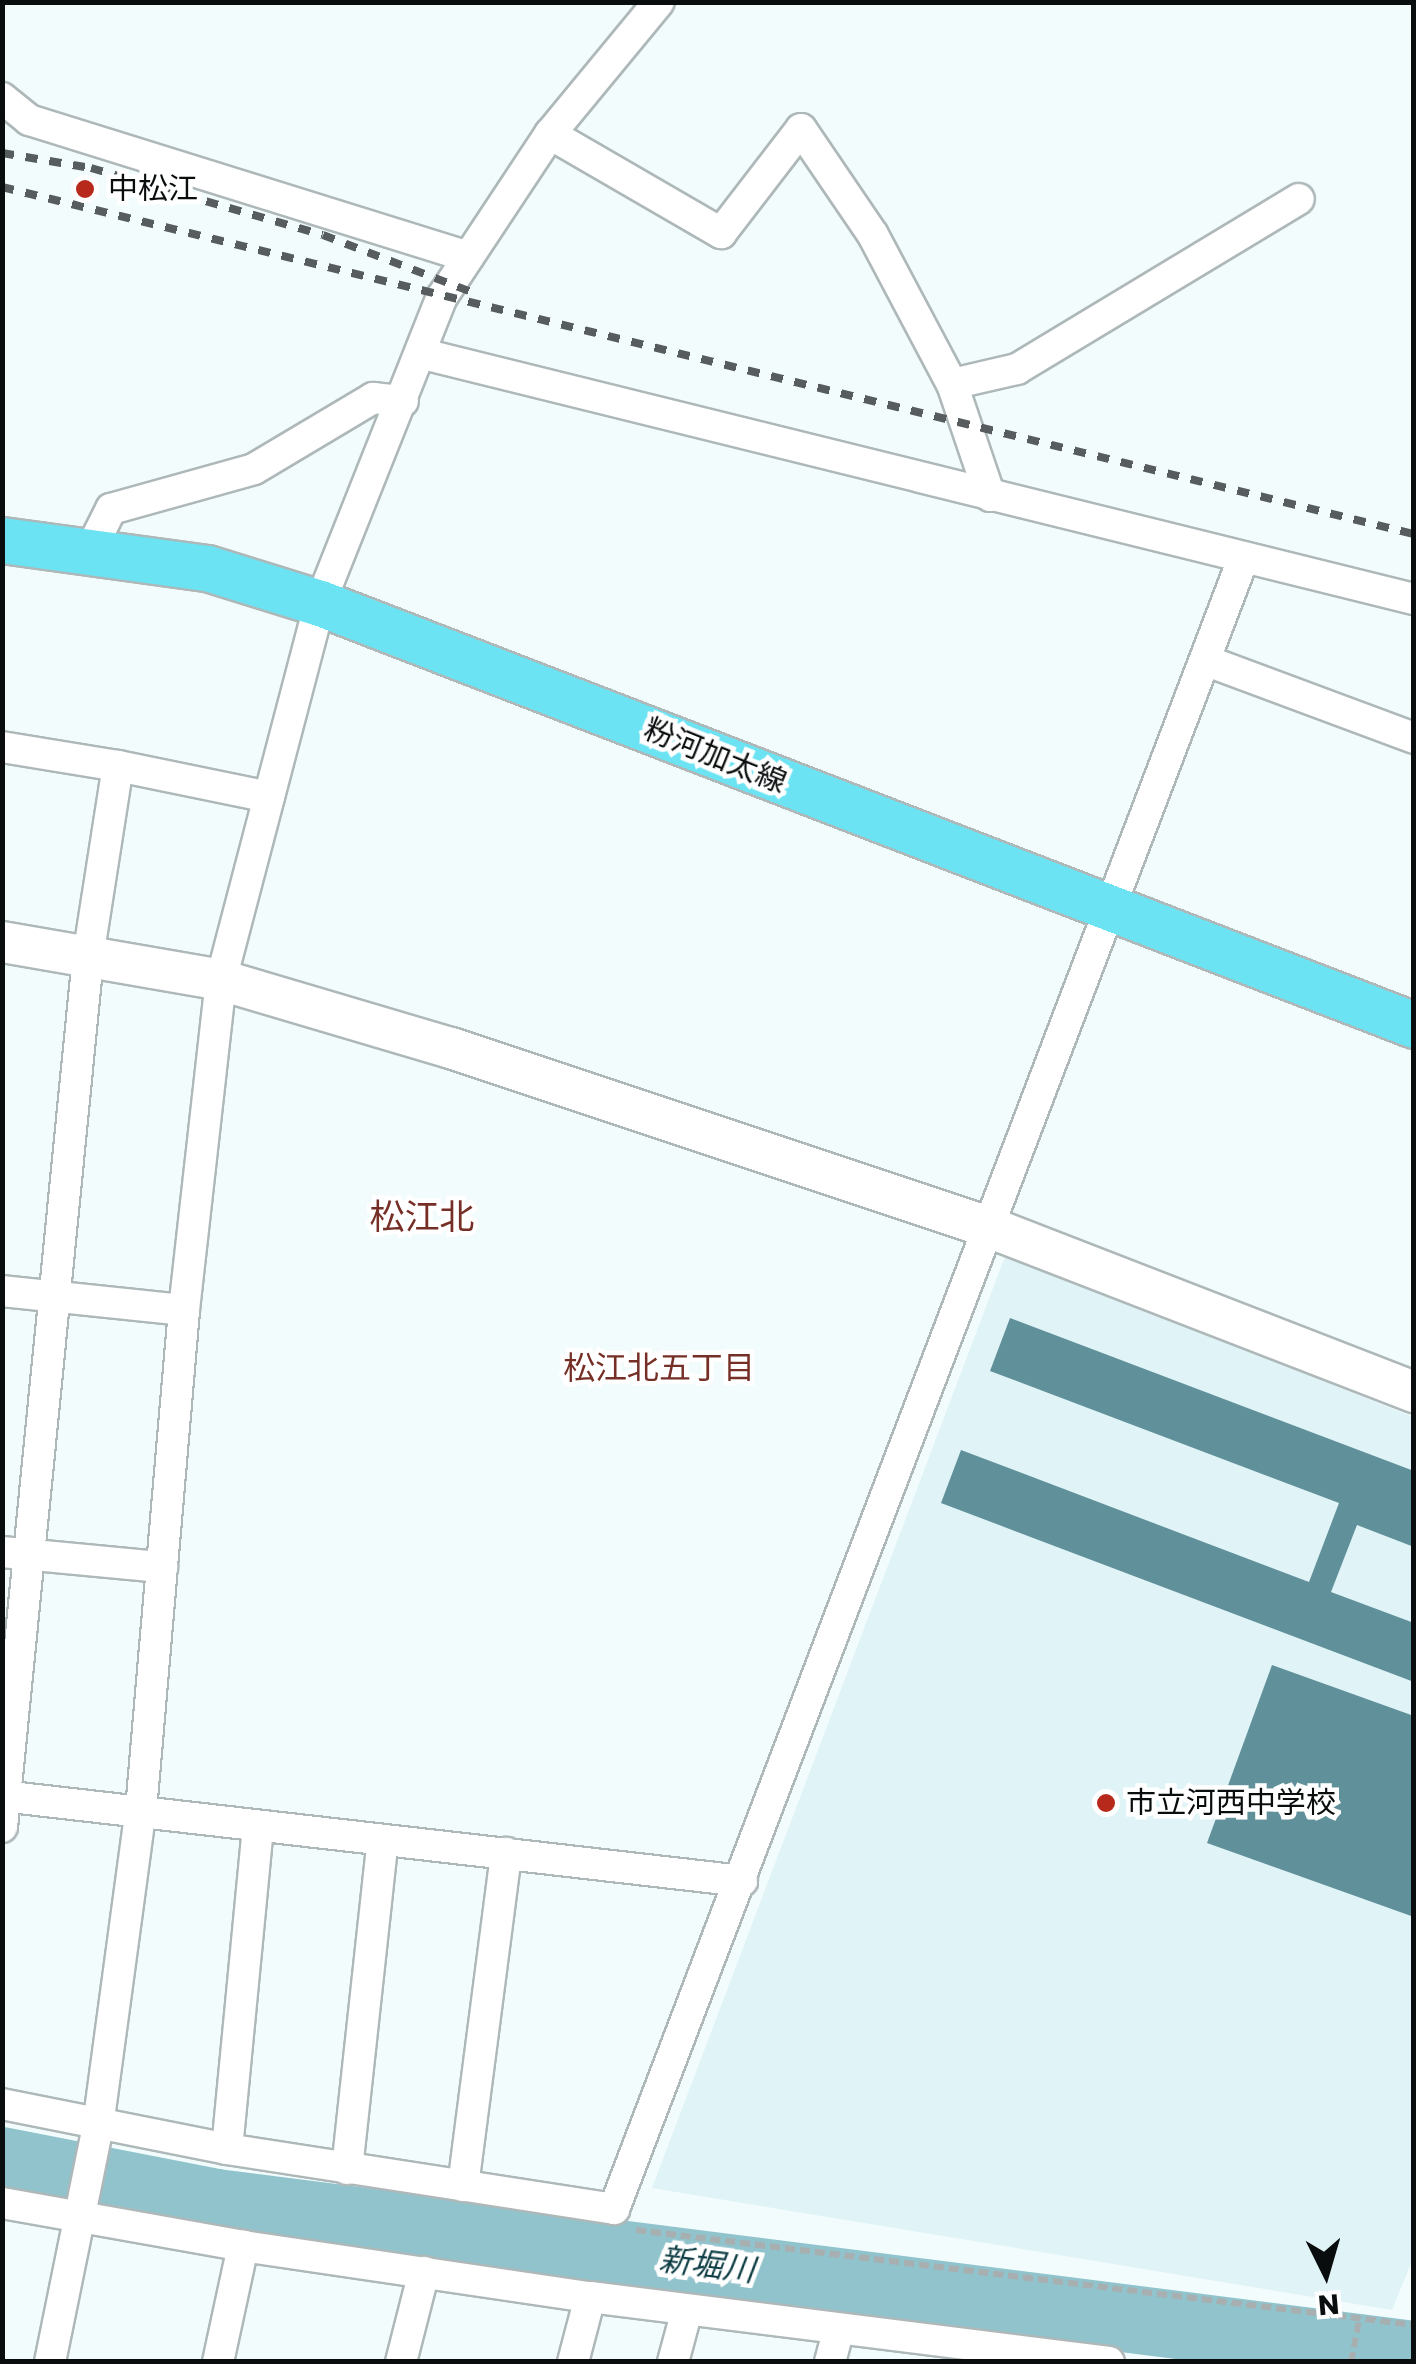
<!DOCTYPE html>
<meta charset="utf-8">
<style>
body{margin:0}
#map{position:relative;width:1416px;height:2364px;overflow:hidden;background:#f2fcfd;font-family:Poppins,"Noto Sans JP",sans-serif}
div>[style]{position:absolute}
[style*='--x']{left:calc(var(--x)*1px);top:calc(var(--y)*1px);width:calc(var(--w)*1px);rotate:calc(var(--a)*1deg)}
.built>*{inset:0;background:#e0f3f7}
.river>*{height:68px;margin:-34px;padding:0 34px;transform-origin:34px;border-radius:34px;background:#90c3cc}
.building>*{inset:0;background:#60919a}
.path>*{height:6px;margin-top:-3px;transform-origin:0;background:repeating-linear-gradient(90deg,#a7afb0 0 10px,transparent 0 15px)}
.roads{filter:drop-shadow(2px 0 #aeb8b9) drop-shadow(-2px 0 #aeb8b9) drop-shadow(0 2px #aeb8b9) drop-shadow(0 -2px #aeb8b9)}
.street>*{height:30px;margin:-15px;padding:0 15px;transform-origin:15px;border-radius:15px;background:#fff}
.secondary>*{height:40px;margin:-20px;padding:0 20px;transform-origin:20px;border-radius:20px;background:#fff}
.primary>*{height:45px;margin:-22.5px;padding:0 22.5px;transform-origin:22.5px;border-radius:22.5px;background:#6be3f2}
.rail>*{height:8px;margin-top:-4px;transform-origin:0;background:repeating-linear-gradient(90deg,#575d5e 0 12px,transparent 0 24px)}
.dots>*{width:28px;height:28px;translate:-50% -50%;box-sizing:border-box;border:5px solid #fff;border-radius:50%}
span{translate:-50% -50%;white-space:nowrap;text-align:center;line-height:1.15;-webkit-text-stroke:9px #fff;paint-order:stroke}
.poi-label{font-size:30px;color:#0a0d0e}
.left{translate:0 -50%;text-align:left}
.street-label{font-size:30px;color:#0a0d0e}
.neighbourhood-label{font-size:32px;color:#752f26}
.water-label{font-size:32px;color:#0d3d44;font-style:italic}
.quarter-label{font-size:35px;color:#752f26}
.frame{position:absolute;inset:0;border:5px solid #0a0d0e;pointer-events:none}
.north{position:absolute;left:1276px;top:2224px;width:100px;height:100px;-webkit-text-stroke:8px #fff;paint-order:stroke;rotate:175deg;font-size:28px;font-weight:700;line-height:40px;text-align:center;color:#0a0d0e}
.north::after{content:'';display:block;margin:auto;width:35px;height:45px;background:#0a0d0e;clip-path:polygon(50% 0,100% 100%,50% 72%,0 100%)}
</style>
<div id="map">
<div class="built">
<div style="clip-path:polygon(1006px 1254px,1413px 1417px,1414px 2256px,1392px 2310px,652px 2188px)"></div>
</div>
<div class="river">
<div style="--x:2;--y:2161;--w:218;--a:11.1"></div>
<div style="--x:216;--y:2203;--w:1208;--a:7.23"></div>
</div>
<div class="building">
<div style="clip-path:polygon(1010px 1318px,1414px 1471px,1414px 1547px,1357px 1525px,1331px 1592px,1414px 1623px,1414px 1682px,941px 1503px,961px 1450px,1309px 1582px,1339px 1503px,990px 1371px)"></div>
<div style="clip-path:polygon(1272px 1665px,1414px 1716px,1414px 1917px,1207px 1843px)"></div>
</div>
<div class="path">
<div style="--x:636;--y:2230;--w:784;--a:6.96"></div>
<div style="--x:1351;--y:2362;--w:42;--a:-79"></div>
</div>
<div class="roads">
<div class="street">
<div style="--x:2;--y:98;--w:35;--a:39"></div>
<div style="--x:29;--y:120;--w:460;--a:17.3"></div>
<div style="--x:550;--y:134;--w:198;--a:30.1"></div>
<div style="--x:721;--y:233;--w:131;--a:-52.4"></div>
<div style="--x:801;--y:129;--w:128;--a:55.8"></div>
<div style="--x:873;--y:235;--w:169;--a:62.1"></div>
<div style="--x:423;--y:354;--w:1021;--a:13.89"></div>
<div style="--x:990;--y:496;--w:118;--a:-108.7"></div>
<div style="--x:952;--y:384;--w:67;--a:-13"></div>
<div style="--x:1017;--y:369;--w:329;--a:-31.1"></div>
<div style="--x:91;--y:549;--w:45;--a:-63.4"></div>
<div style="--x:111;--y:509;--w:148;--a:-15.6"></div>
<div style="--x:254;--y:469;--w:139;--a:-30.8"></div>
<div style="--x:373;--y:398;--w:30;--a:6"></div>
<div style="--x:1207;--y:661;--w:221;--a:20.4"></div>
<div style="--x:2;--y:747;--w:118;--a:9.3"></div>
<div style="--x:2;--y:1291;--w:183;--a:6"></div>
<div style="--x:2;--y:1552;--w:161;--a:5.4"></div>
<div style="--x:2;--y:1796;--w:745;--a:6.55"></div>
<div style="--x:2;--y:1827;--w:874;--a:-84.35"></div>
<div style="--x:88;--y:957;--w:193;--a:-81.1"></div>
<div style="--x:118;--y:766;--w:154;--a:11.6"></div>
<div style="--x:2;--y:2104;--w:229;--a:11.3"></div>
<div style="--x:227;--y:2149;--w:392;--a:8.8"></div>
<div style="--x:614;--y:2209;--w:1766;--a:-69.13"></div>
<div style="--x:227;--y:2149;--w:321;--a:-84.5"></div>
<div style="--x:347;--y:2169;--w:331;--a:-83.8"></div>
<div style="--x:463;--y:2186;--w:336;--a:-82.6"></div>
<div style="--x:2;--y:2203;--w:245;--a:10.1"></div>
<div style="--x:243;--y:2246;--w:351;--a:8.4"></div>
<div style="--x:590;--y:2297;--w:523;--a:7.14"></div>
<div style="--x:50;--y:2362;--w:241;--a:-78.5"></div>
<div style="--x:98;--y:2126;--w:319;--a:-82.3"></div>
<div style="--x:141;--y:1810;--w:502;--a:-85.08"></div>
<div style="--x:184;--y:1310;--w:332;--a:-83.6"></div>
<div style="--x:221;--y:980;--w:390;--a:-75.3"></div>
<div style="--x:320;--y:603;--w:329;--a:-68.3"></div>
<div style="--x:442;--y:297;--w:196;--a:-56.5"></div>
<div style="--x:550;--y:134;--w:171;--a:-50.5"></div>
<div style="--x:218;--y:2362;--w:119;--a:-77.8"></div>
<div style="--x:401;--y:2362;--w:93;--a:-75.7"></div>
<div style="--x:573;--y:2362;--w:67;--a:-75.3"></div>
<div style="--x:673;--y:2362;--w:54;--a:-74.9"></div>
<div style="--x:830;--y:2362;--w:34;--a:-75"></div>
</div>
<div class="secondary">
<div style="--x:2;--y:942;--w:222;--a:9.8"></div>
<div style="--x:221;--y:980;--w:240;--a:16.5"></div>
<div style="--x:451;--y:1048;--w:569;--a:18.43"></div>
<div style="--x:991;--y:1228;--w:454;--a:21.2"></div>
</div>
<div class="primary">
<div style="--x:2;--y:540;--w:207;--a:7.8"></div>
<div style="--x:207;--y:568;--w:118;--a:17.2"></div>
<div style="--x:320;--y:603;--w:1173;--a:21.09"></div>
</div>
</div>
<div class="rail">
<div style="--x:2;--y:153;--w:90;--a:9.6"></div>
<div style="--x:91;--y:168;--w:241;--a:16.1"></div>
<div style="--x:323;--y:235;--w:165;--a:21"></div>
<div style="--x:2;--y:187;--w:1454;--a:13.81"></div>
</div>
<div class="dots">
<div style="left:85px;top:189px;background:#b7291b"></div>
<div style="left:1106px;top:1803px;background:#b7291b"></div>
</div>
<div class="poi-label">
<span class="left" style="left:108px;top:189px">中松江</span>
<span class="left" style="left:1126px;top:1803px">市立河西中学校</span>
</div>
<div class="street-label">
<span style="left:715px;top:756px;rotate:22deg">粉河加太線</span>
</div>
<div class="neighbourhood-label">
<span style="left:659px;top:1368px">松江北五丁目</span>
</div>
<div class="water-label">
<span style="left:707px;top:2265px;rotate:7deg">新堀川</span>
</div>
<div class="quarter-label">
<span style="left:422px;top:1217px">松江北</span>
</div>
<div class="frame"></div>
<div class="north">N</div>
</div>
